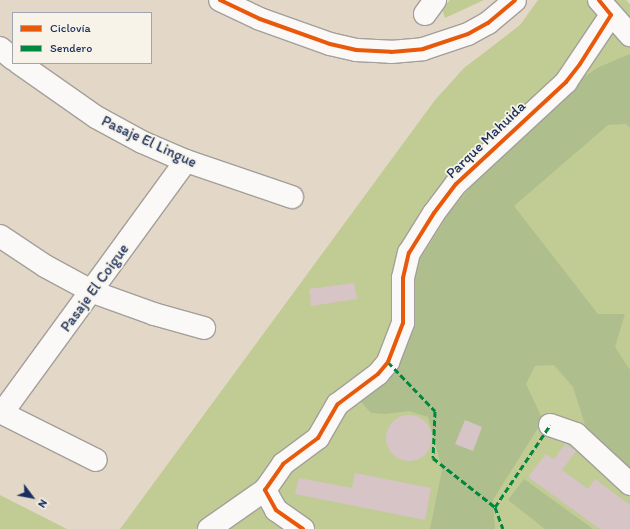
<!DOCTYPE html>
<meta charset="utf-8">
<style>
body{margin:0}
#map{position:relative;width:630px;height:529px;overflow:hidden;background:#e3d8c7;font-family:Itim,sans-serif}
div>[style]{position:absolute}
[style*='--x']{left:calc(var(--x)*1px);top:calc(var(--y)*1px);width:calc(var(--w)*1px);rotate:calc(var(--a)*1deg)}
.green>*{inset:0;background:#c1cc94}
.forest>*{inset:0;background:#afbe8d}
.building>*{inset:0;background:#d6c4c7}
.round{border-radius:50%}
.roads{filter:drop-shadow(1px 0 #a39f9a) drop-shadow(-1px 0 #a39f9a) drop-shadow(0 1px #a39f9a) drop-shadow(0 -1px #a39f9a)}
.minor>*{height:22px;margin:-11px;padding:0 11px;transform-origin:11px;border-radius:11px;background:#fbf9f7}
.quiet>*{height:3px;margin-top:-1.5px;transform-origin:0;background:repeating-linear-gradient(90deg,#00873e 0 6px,transparent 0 9px)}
.cycleway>*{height:4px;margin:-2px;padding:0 2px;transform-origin:2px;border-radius:2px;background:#e8590c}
span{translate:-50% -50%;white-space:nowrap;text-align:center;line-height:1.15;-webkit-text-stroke:3.5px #f7f3e8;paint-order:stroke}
.street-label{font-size:15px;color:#1b2f5e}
.legend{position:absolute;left:12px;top:12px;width:140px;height:52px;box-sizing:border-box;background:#f7f3e8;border:1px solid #9fa5b1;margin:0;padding:5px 7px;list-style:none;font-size:12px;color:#1b2f5e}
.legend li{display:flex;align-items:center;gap:8px;height:20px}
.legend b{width:20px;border:1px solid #9fa5b1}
.north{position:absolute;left:12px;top:477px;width:40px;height:40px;-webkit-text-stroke:3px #f7f3e8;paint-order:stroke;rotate:122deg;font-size:11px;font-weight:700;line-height:16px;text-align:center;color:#1b2f5e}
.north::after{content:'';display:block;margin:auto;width:14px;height:18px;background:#1b2f5e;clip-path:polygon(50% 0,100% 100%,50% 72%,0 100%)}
</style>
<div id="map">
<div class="green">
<div style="clip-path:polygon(450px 0,484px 0,445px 18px,442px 9px)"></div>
<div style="clip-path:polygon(538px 0,626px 0,630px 4px,630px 529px,120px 529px,435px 100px,464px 68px,520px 25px)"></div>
<div style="clip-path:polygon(0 495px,67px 529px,0 529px)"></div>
</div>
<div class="forest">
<div style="clip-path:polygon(630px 54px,630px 128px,626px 124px,608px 125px,514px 206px,598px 314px,625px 314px,615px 347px,630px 370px,630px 476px,588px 434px,573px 387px,554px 365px,535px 366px,526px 384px,543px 420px,493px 500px,495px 529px,430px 529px,442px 470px,428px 417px,409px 411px,386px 414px,371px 413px,361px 402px,381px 381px,406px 345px,417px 264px,451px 210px,499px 154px,581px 79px,599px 67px)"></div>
<div style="clip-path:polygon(524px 479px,593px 529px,545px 529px,508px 500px)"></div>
</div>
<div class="building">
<div style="clip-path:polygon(354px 283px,357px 299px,311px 306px,309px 289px)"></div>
<div class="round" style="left:386px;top:415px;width:46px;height:46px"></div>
<div style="clip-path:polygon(465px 420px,482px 427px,473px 451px,455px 444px)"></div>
<div style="clip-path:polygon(565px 444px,576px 451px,562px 470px,588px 489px,595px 479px,630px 505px,630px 529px,600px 529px,528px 477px,546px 454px,554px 459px)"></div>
<div style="clip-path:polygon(355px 473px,431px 488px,425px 520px,295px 494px,299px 478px,352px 488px)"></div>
</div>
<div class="roads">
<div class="minor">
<div style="--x:220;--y:0;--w:44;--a:25.4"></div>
<div style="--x:260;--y:19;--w:74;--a:19.7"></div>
<div style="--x:330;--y:44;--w:27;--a:13"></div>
<div style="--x:356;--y:50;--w:35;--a:3"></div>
<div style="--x:391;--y:52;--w:32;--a:-5"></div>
<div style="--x:423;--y:49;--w:47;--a:-18.4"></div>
<div style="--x:468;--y:34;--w:23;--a:-29"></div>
<div style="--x:488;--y:23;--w:35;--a:-40"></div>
<div style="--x:599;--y:0;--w:47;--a:48.5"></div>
<div style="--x:425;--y:14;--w:17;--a:-54"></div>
<div style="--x:0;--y:48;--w:17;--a:40"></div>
<div style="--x:19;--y:63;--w:94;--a:35"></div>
<div style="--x:96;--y:117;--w:52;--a:28.5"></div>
<div style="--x:142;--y:142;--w:48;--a:23.4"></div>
<div style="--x:186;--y:161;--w:112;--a:18.8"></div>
<div style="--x:0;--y:236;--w:54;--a:33.7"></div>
<div style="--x:45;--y:266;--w:55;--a:28.4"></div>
<div style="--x:93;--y:292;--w:65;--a:19.8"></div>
<div style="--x:154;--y:314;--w:52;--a:15.6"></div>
<div style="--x:0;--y:412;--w:107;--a:26.6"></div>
<div style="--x:2;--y:413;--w:312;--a:-53.9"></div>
<div style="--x:550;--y:425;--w:28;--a:19"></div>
<div style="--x:576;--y:434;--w:74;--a:42.8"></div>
<div style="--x:265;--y:490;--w:23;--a:61"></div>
<div style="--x:276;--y:510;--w:33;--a:35"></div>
<div style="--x:209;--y:529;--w:68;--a:-34.9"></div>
<div style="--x:265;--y:490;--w:32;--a:-55"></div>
<div style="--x:283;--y:464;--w:44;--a:-36.6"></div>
<div style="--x:318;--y:438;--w:39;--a:-60"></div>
<div style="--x:338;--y:404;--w:50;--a:-36.9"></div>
<div style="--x:378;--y:374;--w:16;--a:-50"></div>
<div style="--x:388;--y:362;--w:42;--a:-69"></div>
<div style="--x:403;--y:323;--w:45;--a:-90"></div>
<div style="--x:403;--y:278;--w:26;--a:-77"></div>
<div style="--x:409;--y:253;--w:47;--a:-58"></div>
<div style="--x:434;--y:213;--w:36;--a:-53"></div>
<div style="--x:456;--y:184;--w:150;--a:-42.8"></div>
<div style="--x:566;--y:82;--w:81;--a:-56.1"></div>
</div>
</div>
<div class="quiet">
<div style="--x:388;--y:362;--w:68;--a:46.2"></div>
<div style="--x:435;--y:411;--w:47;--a:92.4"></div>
<div style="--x:433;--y:458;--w:79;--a:38.3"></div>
<div style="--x:495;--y:507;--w:99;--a:-56.1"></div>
<div style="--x:495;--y:507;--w:23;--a:70"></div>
</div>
<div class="cycleway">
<div style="--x:220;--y:0;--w:44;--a:25.4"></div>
<div style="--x:260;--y:19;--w:74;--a:19.7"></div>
<div style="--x:330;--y:44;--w:27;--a:13"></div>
<div style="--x:356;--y:50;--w:35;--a:3"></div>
<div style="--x:391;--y:52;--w:32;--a:-5"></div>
<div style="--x:423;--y:49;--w:47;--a:-18.4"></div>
<div style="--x:468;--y:34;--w:23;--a:-29"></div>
<div style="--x:488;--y:23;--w:35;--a:-40"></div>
<div style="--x:303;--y:529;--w:33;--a:-145"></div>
<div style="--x:276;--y:510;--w:23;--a:-119"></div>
<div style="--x:265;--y:490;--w:32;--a:-55"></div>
<div style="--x:283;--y:464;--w:44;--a:-36.6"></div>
<div style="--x:318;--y:438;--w:39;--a:-60"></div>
<div style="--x:338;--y:404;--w:50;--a:-36.9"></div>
<div style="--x:378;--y:374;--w:16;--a:-50"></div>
<div style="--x:388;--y:362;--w:42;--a:-69"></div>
<div style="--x:403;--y:323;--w:45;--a:-90"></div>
<div style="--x:403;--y:278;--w:26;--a:-77"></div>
<div style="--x:409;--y:253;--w:47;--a:-58"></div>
<div style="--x:434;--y:213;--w:36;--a:-53"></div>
<div style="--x:456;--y:184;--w:150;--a:-42.8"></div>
<div style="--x:566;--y:82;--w:23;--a:-52"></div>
<div style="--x:580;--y:64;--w:58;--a:-57.7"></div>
<div style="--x:611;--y:15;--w:19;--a:-129"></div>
</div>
<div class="street-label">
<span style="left:486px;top:140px;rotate:-44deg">Parque Mahuida</span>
<span style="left:149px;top:142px;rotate:25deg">Pasaje El Lingue</span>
<span style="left:95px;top:288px;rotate:-54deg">Pasaje El Coigue</span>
</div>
<ul class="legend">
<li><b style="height:5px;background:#e8590c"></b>Ciclovía</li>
<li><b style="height:5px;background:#00873e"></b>Sendero</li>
</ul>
<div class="north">N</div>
</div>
